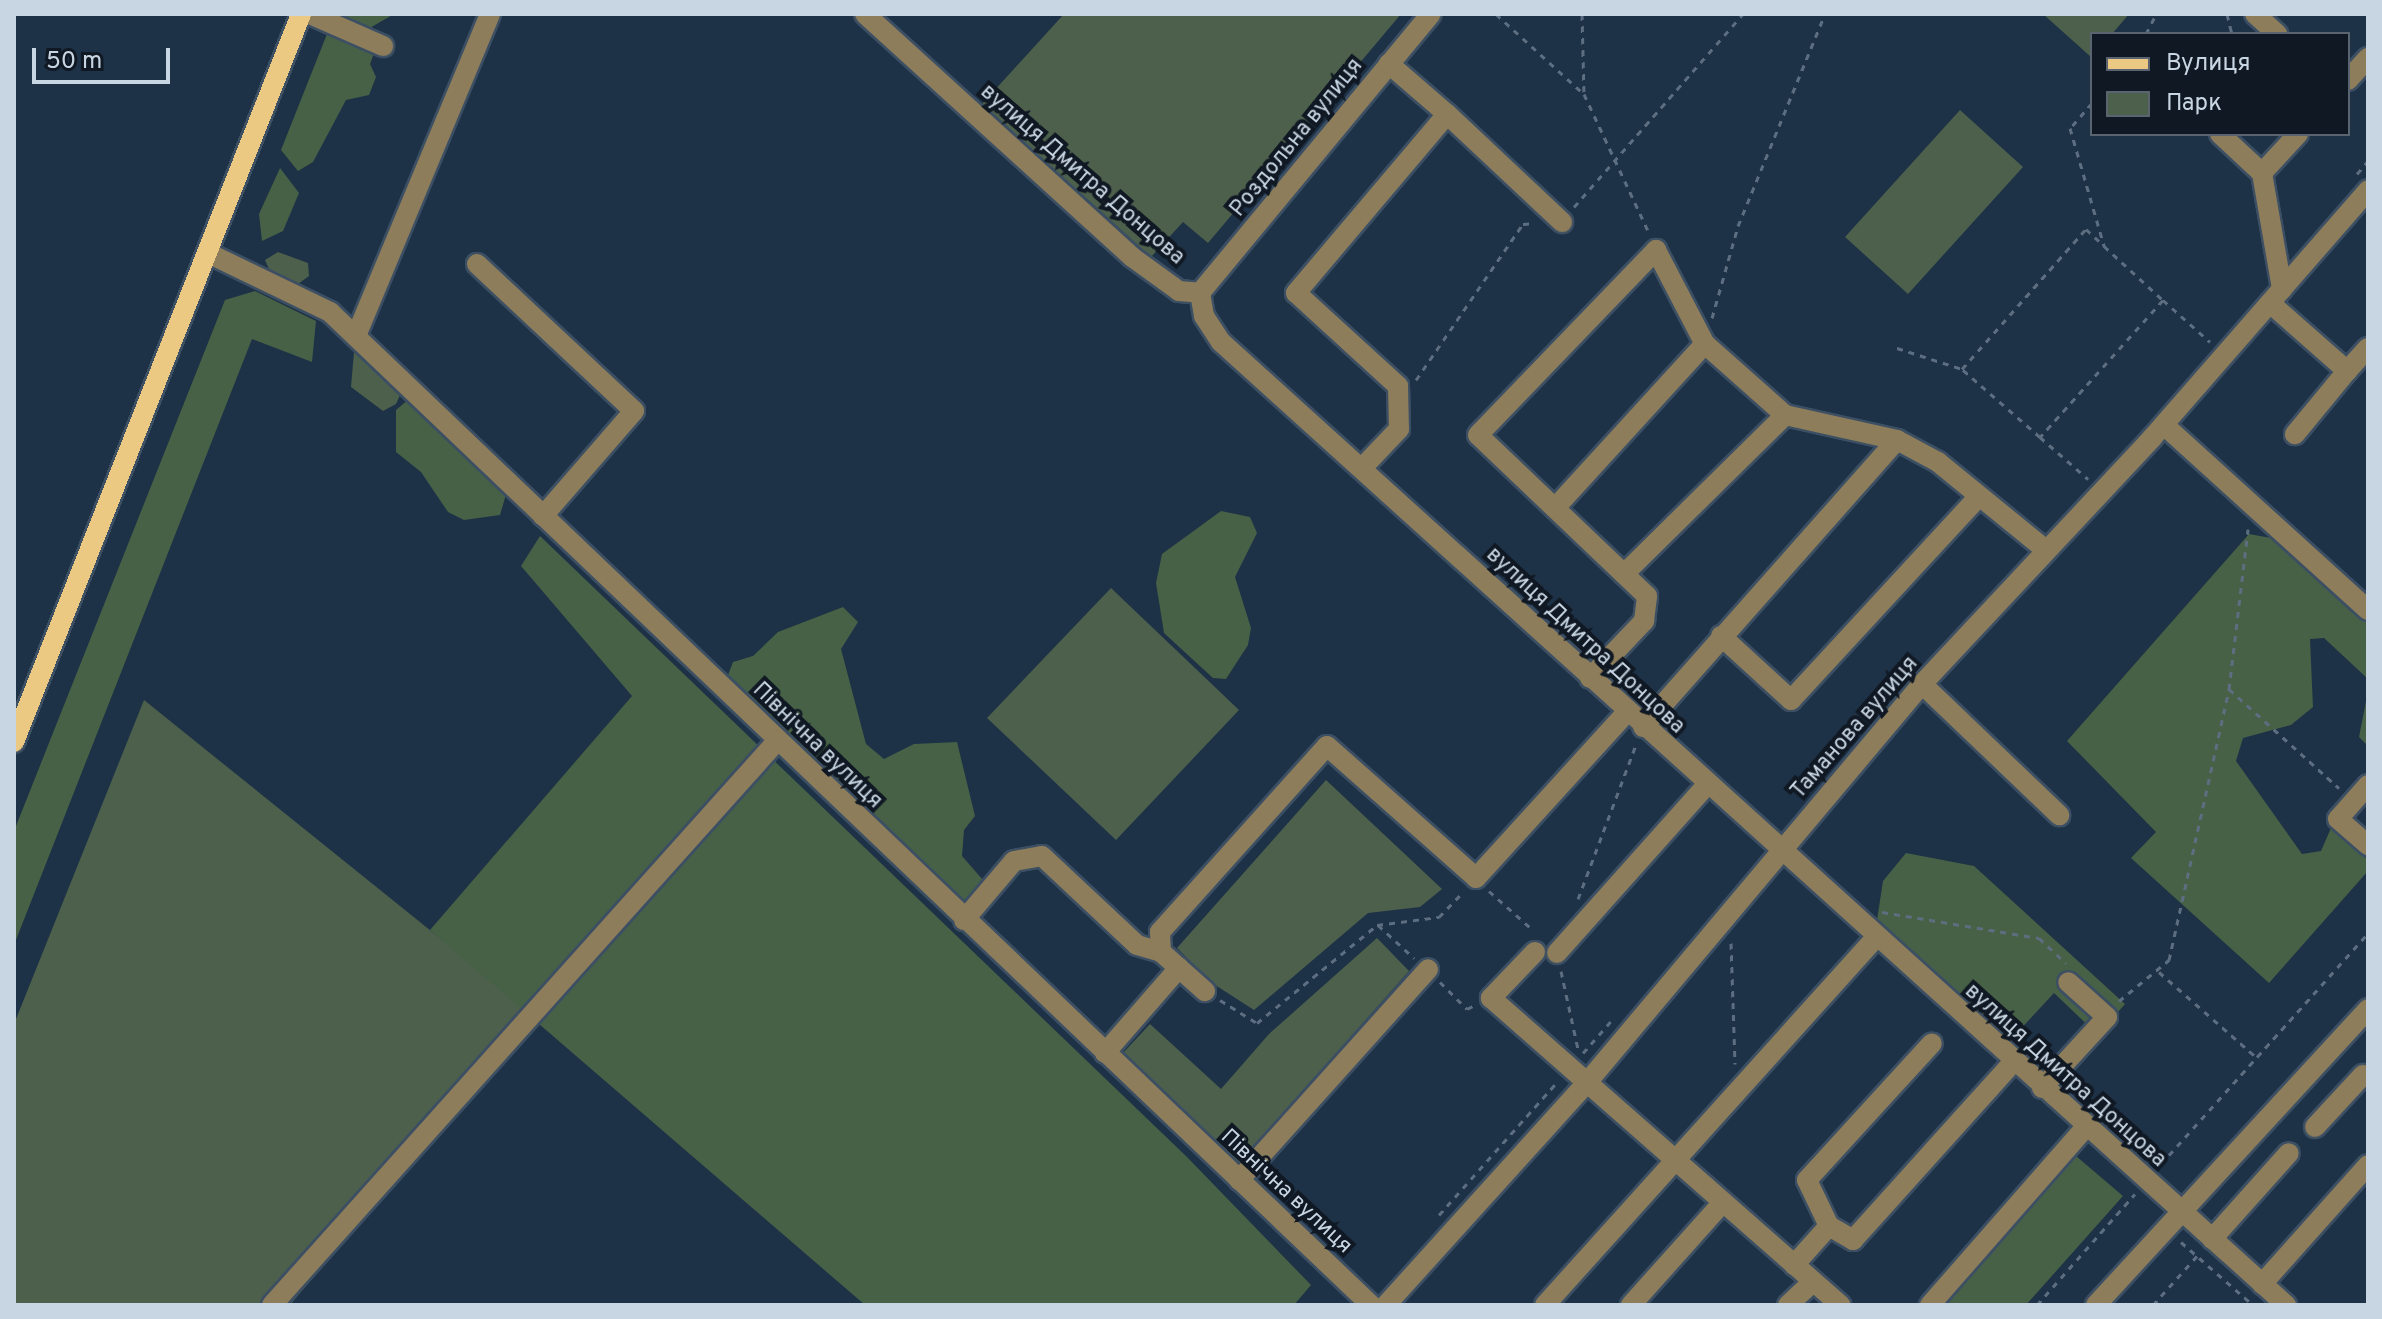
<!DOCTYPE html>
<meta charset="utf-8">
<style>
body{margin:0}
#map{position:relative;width:2382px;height:1319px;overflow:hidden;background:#1d3147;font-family:Overpass,sans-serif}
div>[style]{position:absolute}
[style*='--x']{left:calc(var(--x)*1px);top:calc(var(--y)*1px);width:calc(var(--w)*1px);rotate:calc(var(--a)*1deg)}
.green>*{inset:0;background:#4d604c}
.forest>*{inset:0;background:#466145}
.path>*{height:3px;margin-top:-1.5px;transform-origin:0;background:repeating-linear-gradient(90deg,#5d6e81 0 6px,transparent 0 12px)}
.roads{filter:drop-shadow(2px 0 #3c4f63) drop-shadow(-2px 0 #3c4f63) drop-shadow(0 2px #3c4f63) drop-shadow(0 -2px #3c4f63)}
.minor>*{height:20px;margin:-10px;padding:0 10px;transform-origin:10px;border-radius:10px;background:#8d7d5b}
.major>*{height:20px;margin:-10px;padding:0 10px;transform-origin:10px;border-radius:10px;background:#ecc982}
span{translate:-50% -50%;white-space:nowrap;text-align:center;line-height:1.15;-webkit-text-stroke:8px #101923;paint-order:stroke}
.street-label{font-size:22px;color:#c8d5e3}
.frame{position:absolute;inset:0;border:16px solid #c8d5e3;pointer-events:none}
.legend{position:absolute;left:2090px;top:32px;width:260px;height:104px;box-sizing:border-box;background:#101923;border:2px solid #5a6470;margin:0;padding:10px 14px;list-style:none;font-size:24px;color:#c8d5e3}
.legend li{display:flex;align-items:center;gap:16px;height:40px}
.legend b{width:40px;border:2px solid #5a6470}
.scale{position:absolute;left:32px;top:48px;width:138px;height:36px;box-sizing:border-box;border:4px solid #c8d5e3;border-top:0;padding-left:10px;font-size:24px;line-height:28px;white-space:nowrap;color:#c8d5e3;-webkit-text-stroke:6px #101923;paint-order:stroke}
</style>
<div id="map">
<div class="green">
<div style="clip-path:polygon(1064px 14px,1401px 14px,1208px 243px,1183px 222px,1151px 257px,982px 104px)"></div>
<div style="clip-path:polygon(2043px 14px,2129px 14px,2112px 34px,2092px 34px,2091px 57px)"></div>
<div style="clip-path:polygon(1960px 110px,2023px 167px,1908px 294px,1845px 237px)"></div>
<div style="clip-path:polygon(278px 252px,308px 263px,309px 276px,298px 284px,272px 276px,265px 260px)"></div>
<div style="clip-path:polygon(354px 352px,401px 393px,396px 404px,383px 411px,351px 387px)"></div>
<div style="clip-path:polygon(1111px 588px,1239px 710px,1116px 840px,987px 718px)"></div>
<div style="clip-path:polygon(144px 700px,533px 1013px,290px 1305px,14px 1305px,14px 1024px)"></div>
<div style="clip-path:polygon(1326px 780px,1442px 889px,1420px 907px,1368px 913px,1254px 1010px,1212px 983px,1177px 948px)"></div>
<div style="clip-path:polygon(1377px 938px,1409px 971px,1239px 1163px,1123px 1053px,1150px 1024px,1221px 1089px,1269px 1034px)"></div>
</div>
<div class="forest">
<div style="clip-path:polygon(339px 14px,394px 14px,363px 32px)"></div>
<div style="clip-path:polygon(329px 29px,376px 48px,370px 64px,376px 77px,369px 95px,346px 100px,313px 162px,298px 171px,281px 150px)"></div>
<div style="clip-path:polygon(280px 168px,299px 193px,283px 231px,262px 241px,259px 214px)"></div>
<div style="clip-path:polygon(255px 291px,316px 321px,312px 362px,252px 339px,14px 945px,14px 831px,225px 300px)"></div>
<div style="clip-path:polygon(409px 399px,507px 491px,500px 515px,464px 520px,448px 512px,421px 472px,396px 452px,396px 410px)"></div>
<div style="clip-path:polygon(1221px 511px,1250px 517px,1257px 533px,1235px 577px,1251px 628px,1248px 645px,1226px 679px,1213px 678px,1164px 633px,1156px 583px,1162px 554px)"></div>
<div style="clip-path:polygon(2249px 534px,2277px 539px,2368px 623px,2368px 679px,2324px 638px,2310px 639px,2313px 707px,2291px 725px,2243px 738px,2236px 761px,2302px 854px,2321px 851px,2331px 828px,2368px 860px,2368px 871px,2269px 983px,2131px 858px,2156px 832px,2067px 741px)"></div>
<div style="clip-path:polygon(540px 536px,1187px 1157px,1311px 1285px,1294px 1305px,865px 1305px,430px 930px,632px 696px,521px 566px)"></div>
<div style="clip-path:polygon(843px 607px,858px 622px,841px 649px,866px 744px,884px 759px,914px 744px,957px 742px,975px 816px,964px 830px,962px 856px,983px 880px,961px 905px,728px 675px,733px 662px,753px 656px,778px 632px)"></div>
<div style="clip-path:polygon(2368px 691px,2368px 746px,2359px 737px)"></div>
<div style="clip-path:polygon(1906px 853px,1974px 866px,2125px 1004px,2098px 1035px,2054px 993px,2004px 1047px,1875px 933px,1883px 881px)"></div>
<div style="clip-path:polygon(2076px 1156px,2123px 1196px,2026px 1305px,1943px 1305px)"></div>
</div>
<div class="path">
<div style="--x:1496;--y:14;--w:119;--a:42.3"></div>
<div style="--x:1584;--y:94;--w:153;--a:64.9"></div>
<div style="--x:1582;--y:14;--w:80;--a:88.6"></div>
<div style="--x:2227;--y:14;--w:21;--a:76"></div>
<div style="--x:2146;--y:34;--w:22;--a:-63"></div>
<div style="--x:2092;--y:103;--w:33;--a:131"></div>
<div style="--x:2070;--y:128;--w:123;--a:73.9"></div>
<div style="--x:2104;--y:246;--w:80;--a:42.5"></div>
<div style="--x:2163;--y:300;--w:184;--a:131.9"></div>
<div style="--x:2040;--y:437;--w:103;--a:-138.9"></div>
<div style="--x:1962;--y:369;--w:187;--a:-48.5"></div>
<div style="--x:2086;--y:229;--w:25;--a:43"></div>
<div style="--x:2357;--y:174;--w:17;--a:-50"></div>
<div style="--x:1574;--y:207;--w:257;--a:-48.8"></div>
<div style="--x:2163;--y:300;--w:63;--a:41.8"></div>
<div style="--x:1712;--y:318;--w:96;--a:-74.2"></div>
<div style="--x:1738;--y:226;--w:229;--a:-67.7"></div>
<div style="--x:1897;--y:348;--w:68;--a:17.9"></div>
<div style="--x:1416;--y:380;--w:189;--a:-55.6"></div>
<div style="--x:1523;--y:224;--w:11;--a:-5"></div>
<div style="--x:2040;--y:437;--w:64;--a:41.2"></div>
<div style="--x:2229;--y:689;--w:148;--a:42"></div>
<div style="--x:1489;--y:891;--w:60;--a:41.6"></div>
<div style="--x:1578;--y:899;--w:165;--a:-69.4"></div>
<div style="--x:1882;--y:912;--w:159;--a:9.4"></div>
<div style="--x:2039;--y:938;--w:37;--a:43"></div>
<div style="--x:1378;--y:925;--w:49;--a:42.5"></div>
<div style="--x:1731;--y:943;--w:121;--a:88.1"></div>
<div style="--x:1561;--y:971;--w:80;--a:77.7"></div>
<div style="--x:2159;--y:972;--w:128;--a:41.2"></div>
<div style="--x:1440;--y:982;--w:38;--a:45"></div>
<div style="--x:1467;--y:1009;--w:7;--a:-27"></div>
<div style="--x:1220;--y:1000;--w:44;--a:31.9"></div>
<div style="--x:1257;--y:1023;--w:155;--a:-39.2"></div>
<div style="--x:1377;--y:925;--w:63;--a:-7.4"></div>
<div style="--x:1439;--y:917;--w:36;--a:-46"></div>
<div style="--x:2119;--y:1001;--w:65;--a:-39.4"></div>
<div style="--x:2169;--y:960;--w:278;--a:-77.5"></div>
<div style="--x:2229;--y:689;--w:161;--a:-83.2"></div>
<div style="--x:1583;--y:1053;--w:44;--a:-48.7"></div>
<div style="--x:2161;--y:1164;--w:310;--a:-48.1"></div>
<div style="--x:1439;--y:1215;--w:176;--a:-48.4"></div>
<div style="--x:2181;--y:1242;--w:96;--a:41.2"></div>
<div style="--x:2037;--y:1305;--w:148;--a:-48.6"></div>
<div style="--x:2153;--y:1305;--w:66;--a:-48.1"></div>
</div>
<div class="roads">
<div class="minor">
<div style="--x:310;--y:14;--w:80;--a:23.7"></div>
<div style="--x:865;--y:14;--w:361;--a:42.3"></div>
<div style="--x:1132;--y:257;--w:58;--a:35.9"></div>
<div style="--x:1179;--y:291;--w:21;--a:5"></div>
<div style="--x:1200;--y:293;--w:23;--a:80"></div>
<div style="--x:1204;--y:316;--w:31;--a:57"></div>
<div style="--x:1221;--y:342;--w:1436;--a:42.12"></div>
<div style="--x:2255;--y:14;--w:30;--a:42"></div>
<div style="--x:2348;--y:80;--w:30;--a:-48"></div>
<div style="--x:1447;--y:114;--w:158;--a:43.2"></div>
<div style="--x:2220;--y:134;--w:57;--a:42.9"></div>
<div style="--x:2262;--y:173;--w:118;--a:80.2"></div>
<div style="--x:2262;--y:173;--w:53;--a:-47.3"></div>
<div style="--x:208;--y:253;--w:136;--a:25.8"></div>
<div style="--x:330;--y:312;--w:1439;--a:43.65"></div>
<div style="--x:477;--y:264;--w:215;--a:43.1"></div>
<div style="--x:634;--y:411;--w:139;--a:130.9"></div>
<div style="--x:1200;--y:293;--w:362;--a:-50.4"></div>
<div style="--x:2270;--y:303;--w:103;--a:41.4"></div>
<div style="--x:2347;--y:371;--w:82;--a:129.5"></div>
<div style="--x:356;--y:336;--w:349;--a:-67.4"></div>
<div style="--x:2347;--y:371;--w:31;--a:-48"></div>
<div style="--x:2164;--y:425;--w:275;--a:42.2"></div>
<div style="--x:1362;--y:468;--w:54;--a:-46.5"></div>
<div style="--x:1399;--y:429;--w:43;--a:-91.3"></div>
<div style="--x:1398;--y:386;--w:138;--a:-137.6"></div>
<div style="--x:1296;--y:293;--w:234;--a:-49.8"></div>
<div style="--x:1447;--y:114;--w:77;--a:-139.2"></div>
<div style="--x:1555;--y:508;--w:222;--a:-47.6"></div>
<div style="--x:1624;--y:574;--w:226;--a:-44.6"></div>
<div style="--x:1721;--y:636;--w:95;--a:42.4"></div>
<div style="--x:1791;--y:700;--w:276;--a:-47.3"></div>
<div style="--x:1590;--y:678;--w:79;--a:-46.5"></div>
<div style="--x:1644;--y:621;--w:25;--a:-83"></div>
<div style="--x:1647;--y:596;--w:233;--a:-136.4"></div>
<div style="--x:1478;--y:435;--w:257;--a:-46.1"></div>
<div style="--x:1656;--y:250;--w:106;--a:62.5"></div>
<div style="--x:1705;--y:344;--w:107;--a:41.6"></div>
<div style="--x:1785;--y:415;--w:115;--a:12.6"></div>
<div style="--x:1897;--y:440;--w:47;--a:28.2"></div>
<div style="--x:1938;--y:462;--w:139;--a:39.2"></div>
<div style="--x:1922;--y:684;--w:190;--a:43.7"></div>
<div style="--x:1643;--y:727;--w:383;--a:-48.5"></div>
<div style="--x:2368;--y:785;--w:45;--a:131.4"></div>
<div style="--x:2338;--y:819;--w:40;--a:41"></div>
<div style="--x:964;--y:920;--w:77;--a:-49.7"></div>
<div style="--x:1014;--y:861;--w:28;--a:-10"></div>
<div style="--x:1042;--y:856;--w:130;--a:43.1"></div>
<div style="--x:1137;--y:945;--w:25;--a:16"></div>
<div style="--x:1161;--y:952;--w:59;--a:41.6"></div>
<div style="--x:1161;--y:952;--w:20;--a:-93"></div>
<div style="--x:1160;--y:932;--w:250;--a:-48.1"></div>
<div style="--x:1327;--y:746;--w:199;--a:41.5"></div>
<div style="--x:1476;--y:878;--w:224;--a:-47.7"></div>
<div style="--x:1535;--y:952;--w:64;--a:133.7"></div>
<div style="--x:1491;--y:998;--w:465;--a:41.3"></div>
<div style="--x:1557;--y:953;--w:224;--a:-48.3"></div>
<div style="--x:1105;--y:1053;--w:113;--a:-49"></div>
<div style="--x:2042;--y:1088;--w:96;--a:-47.5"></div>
<div style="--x:2107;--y:1017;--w:52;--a:-138.1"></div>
<div style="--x:2315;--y:1127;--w:71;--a:-47.3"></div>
<div style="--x:1239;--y:1180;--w:283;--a:-48.1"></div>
<div style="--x:1829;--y:1226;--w:28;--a:30"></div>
<div style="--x:1853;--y:1240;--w:239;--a:-48"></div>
<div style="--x:2212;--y:1239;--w:115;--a:-48.2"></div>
<div style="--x:1794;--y:1265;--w:52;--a:-48.1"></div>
<div style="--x:1829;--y:1226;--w:51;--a:-115.6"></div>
<div style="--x:1807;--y:1180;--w:185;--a:-47.6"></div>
<div style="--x:2262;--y:1284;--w:159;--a:-48.3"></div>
<div style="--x:272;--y:1305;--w:757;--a:-48.16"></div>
<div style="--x:1386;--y:1305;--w:297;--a:-47.9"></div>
<div style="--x:1585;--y:1085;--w:524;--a:-49.96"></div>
<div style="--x:1922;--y:684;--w:337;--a:-46.9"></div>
<div style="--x:2152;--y:438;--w:329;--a:-48.9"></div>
<div style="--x:1545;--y:1305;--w:493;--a:-48"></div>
<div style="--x:1631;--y:1305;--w:138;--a:-48.2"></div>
<div style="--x:1788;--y:1305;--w:34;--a:-43"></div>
<div style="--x:1930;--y:1305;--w:237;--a:-48.8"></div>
<div style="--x:2096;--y:1305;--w:402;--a:-47.4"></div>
</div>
<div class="major">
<div style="--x:14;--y:742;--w:783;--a:-68.48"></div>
</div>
</div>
<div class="street-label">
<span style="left:1297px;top:138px;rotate:-51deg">Роздольна вулиця</span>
<span style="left:1082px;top:175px;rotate:41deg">вулиця Дмитра Донцова</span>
<span style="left:1585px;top:641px;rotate:43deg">вулиця Дмитра Донцова</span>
<span style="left:1855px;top:728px;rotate:-49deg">Таманова вулиця</span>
<span style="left:817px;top:746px;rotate:44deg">Північна вулиця</span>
<span style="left:2065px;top:1076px;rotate:42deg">вулиця Дмитра Донцова</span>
<span style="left:1286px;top:1192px;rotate:43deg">Північна вулиця</span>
</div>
<div class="frame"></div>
<ul class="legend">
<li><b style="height:10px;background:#ecc982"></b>Вулиця</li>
<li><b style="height:22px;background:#4d604c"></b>Парк</li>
</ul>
<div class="scale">50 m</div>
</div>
